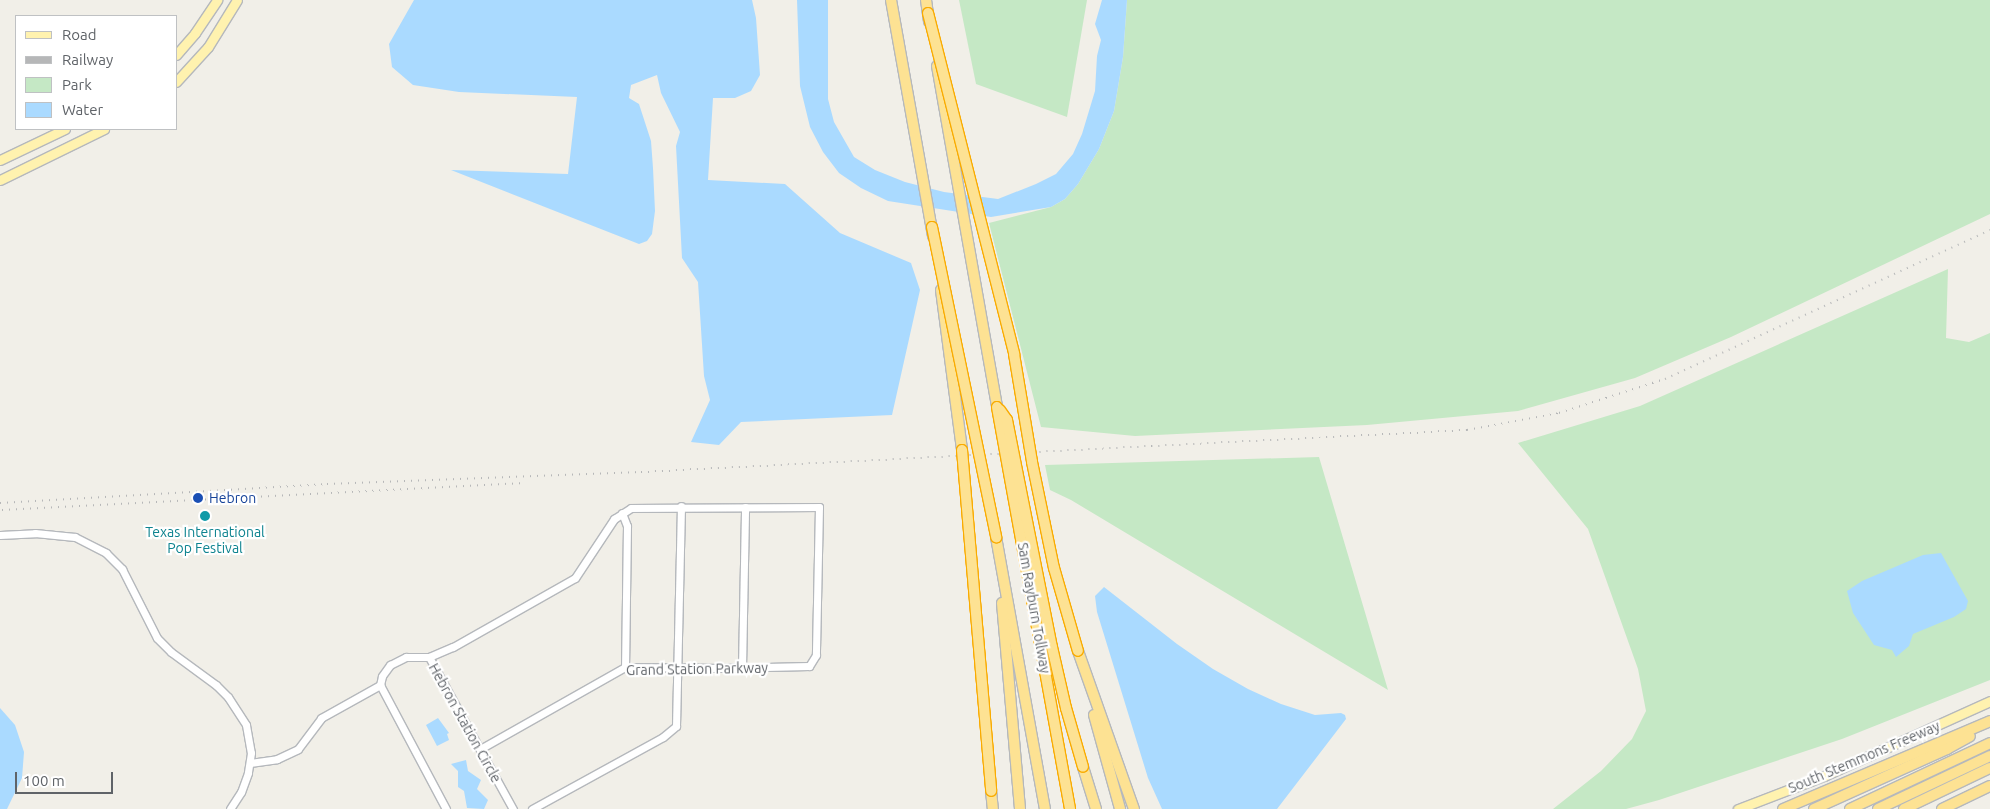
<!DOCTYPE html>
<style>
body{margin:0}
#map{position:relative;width:1990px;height:809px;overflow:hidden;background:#f1efe8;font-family:Ubuntu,sans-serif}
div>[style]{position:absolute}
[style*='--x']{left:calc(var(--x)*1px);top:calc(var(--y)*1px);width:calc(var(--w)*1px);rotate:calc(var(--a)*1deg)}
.green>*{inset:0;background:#c5e8c5}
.water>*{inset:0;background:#aadaff}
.roads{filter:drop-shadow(1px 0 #b5b8bc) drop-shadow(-1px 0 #b5b8bc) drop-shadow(0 1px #b5b8bc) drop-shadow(0 -1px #b5b8bc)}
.minor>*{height:7px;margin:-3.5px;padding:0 3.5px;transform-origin:3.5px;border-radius:3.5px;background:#fff}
.major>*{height:9px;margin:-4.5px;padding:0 4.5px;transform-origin:4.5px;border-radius:4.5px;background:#fff2af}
.highway>*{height:10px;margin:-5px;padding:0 5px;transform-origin:5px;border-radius:5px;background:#fde293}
.rail>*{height:2px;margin-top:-1px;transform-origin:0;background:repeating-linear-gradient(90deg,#b6b7b8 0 1px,transparent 0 7px)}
.bridges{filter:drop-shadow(1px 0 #f9ab00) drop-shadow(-1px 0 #f9ab00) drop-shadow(0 1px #f9ab00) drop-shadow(0 -1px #f9ab00)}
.highway-bridge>*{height:10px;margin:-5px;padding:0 5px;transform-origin:5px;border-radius:5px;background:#fde293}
.dots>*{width:14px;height:14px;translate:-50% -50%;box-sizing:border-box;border:2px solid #fff;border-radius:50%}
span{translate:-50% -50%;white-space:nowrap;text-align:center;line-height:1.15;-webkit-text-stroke:4.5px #fff;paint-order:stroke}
.transit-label{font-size:14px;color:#164399}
.left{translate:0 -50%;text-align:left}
.culture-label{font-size:14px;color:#0d838f}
.street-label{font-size:14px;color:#5f6368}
.legend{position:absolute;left:15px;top:15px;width:162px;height:115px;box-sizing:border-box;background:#fff;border:1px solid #bfc1c3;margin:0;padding:6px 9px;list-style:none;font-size:15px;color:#5f6368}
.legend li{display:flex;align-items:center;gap:10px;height:25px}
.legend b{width:25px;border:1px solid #bfc1c3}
.scale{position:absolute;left:15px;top:772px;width:98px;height:22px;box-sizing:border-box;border:2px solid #5f6368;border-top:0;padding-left:6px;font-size:15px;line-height:18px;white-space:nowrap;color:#5f6368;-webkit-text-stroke:4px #fff;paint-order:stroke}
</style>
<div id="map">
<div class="green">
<div style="clip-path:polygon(959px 0,1087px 0,1067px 117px,976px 84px)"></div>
<div style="clip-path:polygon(1127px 0,1990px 0,1990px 214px,1731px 337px,1635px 378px,1518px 411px,1367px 425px,1135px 436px,1041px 427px,989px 223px,1051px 207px,1065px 199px,1078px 184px,1099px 149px,1114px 111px,1123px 57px)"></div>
<div style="clip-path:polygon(1948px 269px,1946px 338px,1969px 342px,1990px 333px,1990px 680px,1842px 739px,1659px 800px,1626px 809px,1553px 809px,1601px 771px,1632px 739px,1646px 711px,1638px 669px,1588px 529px,1518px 443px,1640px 406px)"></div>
<div style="clip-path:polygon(1319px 457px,1388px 690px,1071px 500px,1050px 490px,1045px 465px)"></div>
</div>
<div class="water">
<div style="clip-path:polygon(414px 0,752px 0,756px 18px,760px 75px,751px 91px,735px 98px,713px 98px,708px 180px,785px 184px,840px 233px,911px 263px,920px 290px,892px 415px,741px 422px,719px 445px,691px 442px,710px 400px,704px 376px,698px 282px,682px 258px,676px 146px,680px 132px,661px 93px,657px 75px,631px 85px,629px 98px,639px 104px,651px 141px,653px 168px,655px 211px,652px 234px,647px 241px,639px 244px,451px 170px,568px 174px,577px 97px,459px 92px,413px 85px,392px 67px,389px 44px)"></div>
<div style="clip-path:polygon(797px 0,828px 0,828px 99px,834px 122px,854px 157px,875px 170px,905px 182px,944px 192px,998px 199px,1036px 184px,1056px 174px,1073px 154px,1082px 134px,1095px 91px,1097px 56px,1101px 40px,1095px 24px,1102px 0,1127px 0,1123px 57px,1114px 111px,1099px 149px,1078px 184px,1065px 199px,1051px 207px,991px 217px,888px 201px,861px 188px,839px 173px,823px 152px,810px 127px,800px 86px)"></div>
<div style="clip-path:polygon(1941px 553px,1968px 601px,1966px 609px,1954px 617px,1913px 634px,1909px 646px,1896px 657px,1892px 650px,1874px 645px,1853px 613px,1847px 591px,1862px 581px,1923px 555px)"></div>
<div style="clip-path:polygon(1104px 587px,1177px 644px,1213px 669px,1248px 689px,1281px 704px,1315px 715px,1341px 713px,1345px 715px,1346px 719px,1277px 809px,1162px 809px,1148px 778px,1097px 612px,1095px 596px)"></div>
<div style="clip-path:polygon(0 708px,15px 725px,24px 752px,22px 778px,7px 809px,0 809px)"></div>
<div style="clip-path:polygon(438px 718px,449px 733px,447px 734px,449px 740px,437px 746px,426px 725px)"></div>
<div style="clip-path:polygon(466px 760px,468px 771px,481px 780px,477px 789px,488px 800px,484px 809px,467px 808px,464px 791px,458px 787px,458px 771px,451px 764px)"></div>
</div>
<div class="roads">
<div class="minor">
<div style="--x:622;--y:513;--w:14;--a:69"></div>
<div style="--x:627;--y:526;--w:141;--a:90.8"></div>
<div style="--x:0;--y:535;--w:35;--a:-3"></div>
<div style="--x:35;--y:533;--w:40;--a:5.7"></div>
<div style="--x:75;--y:537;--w:35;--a:27"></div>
<div style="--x:106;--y:553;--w:23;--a:45"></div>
<div style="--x:122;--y:569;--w:77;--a:63.1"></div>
<div style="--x:157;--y:638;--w:20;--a:45"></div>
<div style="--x:171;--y:652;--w:56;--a:36.3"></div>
<div style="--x:216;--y:685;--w:17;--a:45"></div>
<div style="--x:228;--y:697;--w:33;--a:57"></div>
<div style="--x:246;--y:725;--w:28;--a:80"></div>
<div style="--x:251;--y:753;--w:20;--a:99"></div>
<div style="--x:248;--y:773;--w:20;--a:110"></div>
<div style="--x:241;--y:792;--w:20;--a:123"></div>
<div style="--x:429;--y:657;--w:174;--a:61.1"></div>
<div style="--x:742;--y:668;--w:161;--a:-88.9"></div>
<div style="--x:250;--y:763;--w:27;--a:-8"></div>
<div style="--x:277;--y:759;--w:23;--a:-25"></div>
<div style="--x:298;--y:749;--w:39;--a:-53"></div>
<div style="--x:321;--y:718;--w:68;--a:-29.2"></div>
<div style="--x:446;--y:809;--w:140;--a:-118"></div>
<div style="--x:380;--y:685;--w:9;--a:-77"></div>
<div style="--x:382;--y:676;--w:14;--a:-54"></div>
<div style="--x:390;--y:665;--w:18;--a:-27"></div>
<div style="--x:406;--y:657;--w:23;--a:0"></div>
<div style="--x:429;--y:657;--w:26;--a:-23"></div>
<div style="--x:453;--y:647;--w:140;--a:-29.5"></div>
<div style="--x:575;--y:578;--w:71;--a:-56.5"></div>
<div style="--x:614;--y:519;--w:20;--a:-33"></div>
<div style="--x:631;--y:508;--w:188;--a:-0.3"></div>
<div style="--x:819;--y:507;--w:148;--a:91.2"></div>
<div style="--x:816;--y:655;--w:13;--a:122"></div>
<div style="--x:809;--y:666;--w:87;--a:178.7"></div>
<div style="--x:722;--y:668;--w:97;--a:-179.4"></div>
<div style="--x:625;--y:667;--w:167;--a:150.5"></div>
<div style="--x:532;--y:809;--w:149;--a:-28.8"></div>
<div style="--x:663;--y:737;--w:17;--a:-40"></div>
<div style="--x:676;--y:726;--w:220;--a:-88.7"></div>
</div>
<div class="major">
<div style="--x:176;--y:55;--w:29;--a:-49"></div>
<div style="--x:195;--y:33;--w:40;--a:-56"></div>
<div style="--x:176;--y:82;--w:47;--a:-47.6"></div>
<div style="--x:208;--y:47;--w:55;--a:-58.3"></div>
<div style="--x:0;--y:160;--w:72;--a:-25.5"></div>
<div style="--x:0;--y:180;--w:116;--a:-26.1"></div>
<div style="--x:1738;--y:809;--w:92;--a:-21"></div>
<div style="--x:1824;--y:776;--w:182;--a:-24.3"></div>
</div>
<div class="highway">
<div style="--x:891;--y:0;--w:240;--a:79.9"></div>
<div style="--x:926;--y:0;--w:22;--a:82"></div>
<div style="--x:937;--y:66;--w:346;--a:80"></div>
<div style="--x:941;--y:290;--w:161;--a:82.5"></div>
<div style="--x:996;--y:537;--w:276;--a:79.8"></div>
<div style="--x:1002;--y:603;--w:207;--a:85"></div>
<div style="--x:1078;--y:651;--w:168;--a:70.5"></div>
<div style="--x:1094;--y:715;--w:98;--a:74.5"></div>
<div style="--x:1083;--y:767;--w:44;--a:72.8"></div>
<div style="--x:991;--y:791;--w:18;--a:84"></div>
<div style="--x:1783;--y:809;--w:225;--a:-23"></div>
<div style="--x:1814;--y:809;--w:146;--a:-24.3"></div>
<div style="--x:1947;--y:749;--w:26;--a:-29"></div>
<div style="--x:1850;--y:809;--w:155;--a:-25.2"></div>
<div style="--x:1878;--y:809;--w:124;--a:-25.3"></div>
<div style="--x:1904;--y:809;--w:95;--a:-25.5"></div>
<div style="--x:1942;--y:809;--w:53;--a:-25.6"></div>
</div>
</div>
<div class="rail">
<div style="--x:0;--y:503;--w:328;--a:-3.3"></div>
<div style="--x:327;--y:484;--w:314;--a:-2.2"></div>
<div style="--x:641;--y:472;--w:827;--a:-2.91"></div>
<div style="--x:1467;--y:430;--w:94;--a:-10.5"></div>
<div style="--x:1559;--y:413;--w:111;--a:-17.8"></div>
<div style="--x:1665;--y:379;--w:358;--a:-24.6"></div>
<div style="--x:2;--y:510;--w:523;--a:-2.96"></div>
</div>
<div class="bridges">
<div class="highway-bridge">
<div style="--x:928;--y:13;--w:352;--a:75.8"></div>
<div style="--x:1014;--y:354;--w:109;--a:80.5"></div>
<div style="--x:1032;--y:462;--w:108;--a:78.3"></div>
<div style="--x:1054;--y:568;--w:86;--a:73.9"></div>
<div style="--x:932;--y:227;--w:317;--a:78.3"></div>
<div style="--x:997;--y:407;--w:409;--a:79.7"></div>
<div style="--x:1000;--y:410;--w:12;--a:55"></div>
<div style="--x:1007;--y:420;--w:231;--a:78.8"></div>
<div style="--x:1052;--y:647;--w:63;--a:77.1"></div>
<div style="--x:1066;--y:708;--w:61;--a:73.9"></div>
<div style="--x:962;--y:450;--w:342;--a:85.1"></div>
</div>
</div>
<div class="dots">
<div style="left:198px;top:498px;background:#1a4fb4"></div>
<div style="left:205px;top:516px;background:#0f9aa8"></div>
</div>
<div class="transit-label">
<span class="left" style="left:209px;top:498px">Hebron</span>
</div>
<div class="culture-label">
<span style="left:205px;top:540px">Texas International<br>Pop Festival</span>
</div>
<div class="street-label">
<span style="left:1034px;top:608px;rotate:80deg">Sam Rayburn Tollway</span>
<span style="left:697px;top:669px;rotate:-1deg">Grand Station Parkway</span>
<span style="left:465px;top:723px;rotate:61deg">Hebron Station Circle</span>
<span style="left:1864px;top:757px;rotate:-23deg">South Stemmons Freeway</span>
</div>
<ul class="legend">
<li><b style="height:6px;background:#fff2af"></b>Road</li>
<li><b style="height:6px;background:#b6b7b8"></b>Railway</li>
<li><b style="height:14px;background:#c5e8c5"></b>Park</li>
<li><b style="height:14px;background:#aadaff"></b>Water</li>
</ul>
<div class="scale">100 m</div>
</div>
